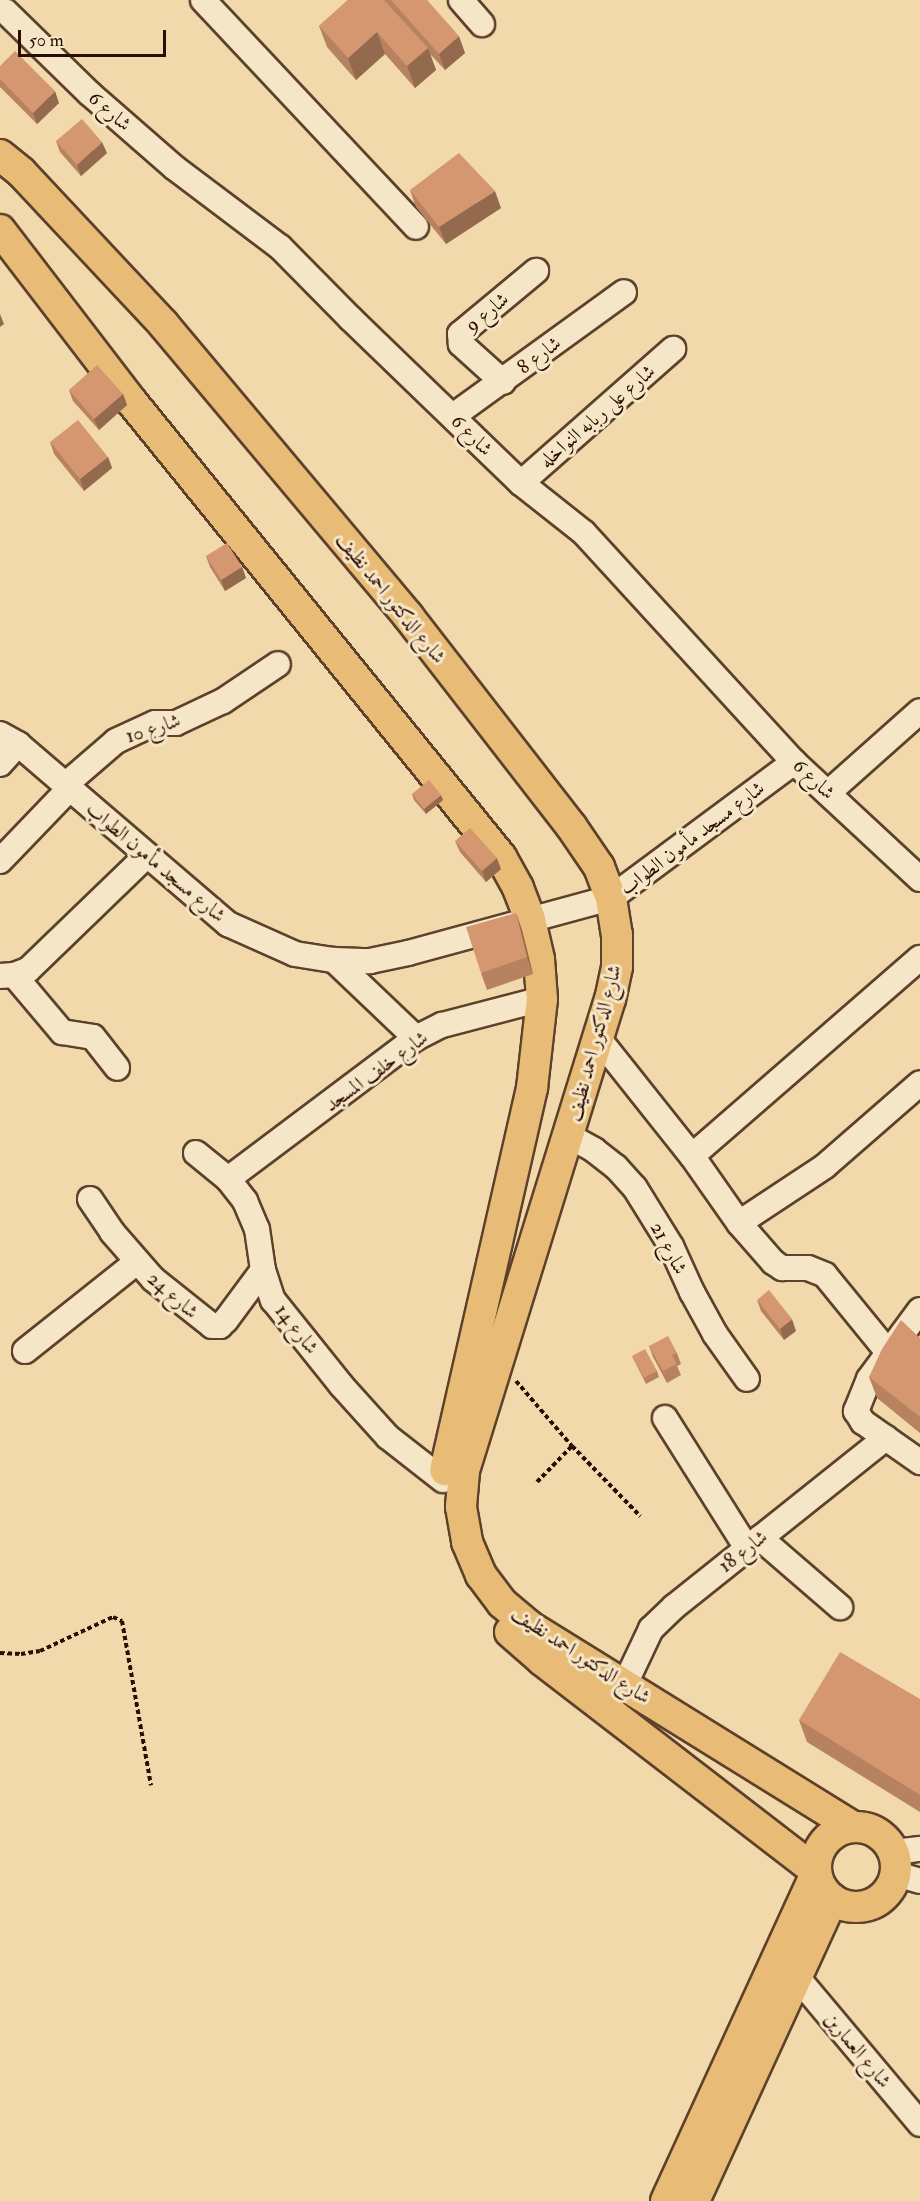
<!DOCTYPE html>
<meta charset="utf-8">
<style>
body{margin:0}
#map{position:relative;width:920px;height:2201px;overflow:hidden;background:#f1d9ab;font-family:"IM FELL Double Pica",Amiri,serif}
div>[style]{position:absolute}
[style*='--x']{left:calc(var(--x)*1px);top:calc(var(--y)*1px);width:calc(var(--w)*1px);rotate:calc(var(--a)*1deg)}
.path>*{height:4px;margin-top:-2px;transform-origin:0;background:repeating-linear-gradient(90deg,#2c0e00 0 4.5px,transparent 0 7.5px)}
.roads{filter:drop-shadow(2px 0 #5d412b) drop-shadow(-2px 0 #5d412b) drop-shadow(0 2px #5d412b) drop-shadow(0 -2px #5d412b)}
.minor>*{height:24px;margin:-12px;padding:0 12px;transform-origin:12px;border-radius:12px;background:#f6e6c8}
.major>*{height:30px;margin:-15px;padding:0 15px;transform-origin:15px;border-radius:15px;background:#e8bc76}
.major>.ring{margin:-15px;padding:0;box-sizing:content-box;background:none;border:30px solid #e8bc76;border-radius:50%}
.wall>*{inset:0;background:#b68260}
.shaded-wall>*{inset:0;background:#946a4e}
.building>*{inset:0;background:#d49770}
span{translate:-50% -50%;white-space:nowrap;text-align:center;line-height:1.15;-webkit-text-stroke:6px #f6e6c8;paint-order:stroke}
.street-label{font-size:20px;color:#2c0e00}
.scale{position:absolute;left:18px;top:30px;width:148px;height:27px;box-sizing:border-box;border:3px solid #2c0e00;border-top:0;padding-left:8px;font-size:18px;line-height:21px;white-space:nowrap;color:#2c0e00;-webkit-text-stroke:4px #f6e6c8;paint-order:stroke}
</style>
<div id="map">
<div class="path">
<div style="--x:516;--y:1381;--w:86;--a:49.3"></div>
<div style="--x:572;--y:1446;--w:98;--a:45.8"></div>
<div style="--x:537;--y:1482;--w:50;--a:-45.8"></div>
<div style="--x:0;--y:1653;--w:21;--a:3"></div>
<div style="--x:21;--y:1654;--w:19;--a:-9"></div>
<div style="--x:40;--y:1651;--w:81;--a:-25"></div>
<div style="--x:113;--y:1617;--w:10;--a:24"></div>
<div style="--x:122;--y:1621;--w:167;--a:80"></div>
</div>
<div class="roads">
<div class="minor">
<div style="--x:203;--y:0;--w:311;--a:46.8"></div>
<div style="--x:461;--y:0;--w:32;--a:49"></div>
<div style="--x:5;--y:11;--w:117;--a:44.3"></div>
<div style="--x:89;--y:93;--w:114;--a:41.1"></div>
<div style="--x:175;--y:168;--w:131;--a:37"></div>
<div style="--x:280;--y:247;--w:100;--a:45.4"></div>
<div style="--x:350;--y:318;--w:238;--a:44"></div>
<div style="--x:521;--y:483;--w:80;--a:38.4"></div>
<div style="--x:584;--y:533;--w:311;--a:47.5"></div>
<div style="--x:794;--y:762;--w:172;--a:42.9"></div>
<div style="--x:503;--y:382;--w:57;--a:-137.9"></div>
<div style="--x:461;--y:344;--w:10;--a:-96"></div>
<div style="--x:460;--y:334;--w:99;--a:-39.7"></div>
<div style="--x:453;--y:416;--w:211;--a:-35.9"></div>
<div style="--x:521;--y:483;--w:203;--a:-41.4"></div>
<div style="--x:0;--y:734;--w:21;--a:29"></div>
<div style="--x:18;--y:744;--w:277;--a:40.6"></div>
<div style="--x:228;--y:924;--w:73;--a:24.1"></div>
<div style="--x:295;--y:954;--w:39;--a:9"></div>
<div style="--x:334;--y:960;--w:36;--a:2"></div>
<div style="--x:370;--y:961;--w:39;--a:-12"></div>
<div style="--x:408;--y:953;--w:210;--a:-15.2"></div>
<div style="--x:611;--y:898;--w:228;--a:-36.6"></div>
<div style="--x:0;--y:764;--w:27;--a:-48"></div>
<div style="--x:65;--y:785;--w:67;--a:-40.8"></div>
<div style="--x:116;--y:741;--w:43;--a:-24.8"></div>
<div style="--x:155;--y:723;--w:21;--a:0"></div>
<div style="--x:176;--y:723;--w:52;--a:-25.1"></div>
<div style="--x:223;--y:701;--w:66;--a:-33.9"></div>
<div style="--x:828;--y:793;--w:123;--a:-41.7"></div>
<div style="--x:0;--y:861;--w:100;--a:-46.2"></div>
<div style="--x:334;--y:960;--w:113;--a:43.6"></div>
<div style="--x:14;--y:975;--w:75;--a:49.9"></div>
<div style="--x:62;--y:1032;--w:31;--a:9"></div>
<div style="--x:93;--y:1037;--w:39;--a:52"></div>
<div style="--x:0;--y:976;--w:14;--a:-4"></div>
<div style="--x:14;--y:975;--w:15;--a:-20"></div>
<div style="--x:28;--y:970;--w:164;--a:-44"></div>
<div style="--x:598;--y:1038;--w:151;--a:51.5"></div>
<div style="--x:692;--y:1156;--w:82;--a:55"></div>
<div style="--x:739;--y:1223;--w:52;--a:48.9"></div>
<div style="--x:773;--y:1262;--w:11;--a:34"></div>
<div style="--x:782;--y:1268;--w:26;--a:0"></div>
<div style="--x:808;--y:1268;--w:18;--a:22"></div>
<div style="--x:825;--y:1275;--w:98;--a:50.8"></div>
<div style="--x:569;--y:1136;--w:29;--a:29"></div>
<div style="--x:594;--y:1150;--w:28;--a:38"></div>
<div style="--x:616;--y:1167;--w:28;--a:48"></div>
<div style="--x:635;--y:1188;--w:68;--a:58.2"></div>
<div style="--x:671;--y:1246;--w:51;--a:65.5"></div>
<div style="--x:692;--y:1292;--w:48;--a:61.3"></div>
<div style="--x:715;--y:1334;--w:55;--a:54.6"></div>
<div style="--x:196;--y:1153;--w:41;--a:39.1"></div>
<div style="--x:228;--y:1179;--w:28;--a:52"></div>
<div style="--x:245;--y:1201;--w:30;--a:67"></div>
<div style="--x:257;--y:1229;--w:41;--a:81.7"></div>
<div style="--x:263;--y:1270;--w:32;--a:72"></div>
<div style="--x:273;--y:1300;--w:109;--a:51.3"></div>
<div style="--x:341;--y:1385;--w:70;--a:47.9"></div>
<div style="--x:388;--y:1437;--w:70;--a:38"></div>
<div style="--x:692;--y:1156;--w:302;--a:-41"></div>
<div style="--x:228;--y:1179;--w:235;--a:-36.9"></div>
<div style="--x:416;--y:1038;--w:29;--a:-27"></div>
<div style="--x:442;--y:1025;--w:103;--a:-14.6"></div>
<div style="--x:90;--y:1199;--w:40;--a:56"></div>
<div style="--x:112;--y:1232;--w:62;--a:48.9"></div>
<div style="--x:153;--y:1279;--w:75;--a:38.5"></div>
<div style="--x:212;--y:1326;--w:8;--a:0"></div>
<div style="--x:220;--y:1326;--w:8;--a:-45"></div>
<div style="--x:226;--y:1320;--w:62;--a:-53.5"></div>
<div style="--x:739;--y:1223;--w:103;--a:-33.5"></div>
<div style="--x:825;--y:1166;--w:126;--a:-41.1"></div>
<div style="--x:920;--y:1310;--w:86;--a:126.5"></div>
<div style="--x:869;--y:1379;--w:35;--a:112"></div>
<div style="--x:856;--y:1411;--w:13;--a:58"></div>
<div style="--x:863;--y:1422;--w:70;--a:35.1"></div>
<div style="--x:25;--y:1351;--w:143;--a:-38.5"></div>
<div style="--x:665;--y:1418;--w:154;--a:57.8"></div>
<div style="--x:760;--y:1538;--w:106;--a:40.8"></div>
<div style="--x:625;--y:1684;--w:61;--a:-64.7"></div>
<div style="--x:651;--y:1629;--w:32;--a:-44"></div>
<div style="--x:674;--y:1607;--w:271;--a:-38.6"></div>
<div style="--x:894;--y:1852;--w:26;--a:-7"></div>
<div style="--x:896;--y:1874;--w:25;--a:16"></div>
<div style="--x:796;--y:1976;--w:193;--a:50"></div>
</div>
<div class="major">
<div style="--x:0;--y:155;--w:27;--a:39"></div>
<div style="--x:21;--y:172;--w:209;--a:46.9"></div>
<div style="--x:164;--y:325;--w:380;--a:50"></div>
<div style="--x:408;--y:616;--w:266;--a:52.2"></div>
<div style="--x:571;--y:826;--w:50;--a:55.7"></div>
<div style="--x:599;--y:867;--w:33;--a:69"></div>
<div style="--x:611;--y:898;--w:36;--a:81"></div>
<div style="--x:617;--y:934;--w:33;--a:90"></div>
<div style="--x:617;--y:967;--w:33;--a:102"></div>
<div style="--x:610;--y:999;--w:495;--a:107.2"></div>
<div style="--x:464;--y:1472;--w:35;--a:95"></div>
<div style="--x:461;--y:1507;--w:36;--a:80"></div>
<div style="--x:467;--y:1542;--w:36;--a:67"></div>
<div style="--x:481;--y:1575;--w:35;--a:53"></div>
<div style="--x:502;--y:1603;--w:35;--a:40"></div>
<div style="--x:529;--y:1626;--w:380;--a:31.8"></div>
<div style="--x:0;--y:230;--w:217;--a:52.5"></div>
<div style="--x:132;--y:402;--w:586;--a:50.96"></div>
<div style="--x:501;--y:857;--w:35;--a:61"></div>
<div style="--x:518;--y:888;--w:34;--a:69"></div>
<div style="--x:530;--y:920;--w:40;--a:77"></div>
<div style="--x:539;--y:959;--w:40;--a:85.7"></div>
<div style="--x:542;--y:999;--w:90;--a:96.4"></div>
<div style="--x:532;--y:1088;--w:392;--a:102.8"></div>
<div style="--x:510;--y:1632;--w:43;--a:41.2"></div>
<div style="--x:542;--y:1660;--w:346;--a:37.6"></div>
<div class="ring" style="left:816px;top:1827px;width:50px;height:50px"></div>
<div style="--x:666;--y:2201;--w:360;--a:-65.4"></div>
<div style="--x:694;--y:2201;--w:332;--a:-65.4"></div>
</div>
</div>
<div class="wall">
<div style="clip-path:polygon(348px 0,427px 0,465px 53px,445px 70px,430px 54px,436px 70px,415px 88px,385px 54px,356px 80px,327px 47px,319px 26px)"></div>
<div style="clip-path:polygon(0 66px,59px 103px,37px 124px,0 87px)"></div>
<div style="clip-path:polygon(56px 141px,107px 153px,81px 176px,60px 152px)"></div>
<div style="clip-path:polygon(410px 190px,501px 208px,446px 244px,416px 207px)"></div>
<div style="clip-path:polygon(69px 390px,123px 394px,127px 405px,99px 430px,73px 401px)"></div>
<div style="clip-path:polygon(50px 442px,108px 457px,112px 468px,84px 491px,54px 454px)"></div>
<div style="clip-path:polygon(206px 556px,242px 567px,246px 578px,225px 591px,210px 567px)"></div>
<div style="clip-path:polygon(412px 794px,443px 800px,426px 814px,414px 800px)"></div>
<div style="clip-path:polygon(455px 841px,501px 869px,486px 882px,460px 852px)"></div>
<div style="clip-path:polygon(516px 913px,522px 930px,533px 974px,487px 990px,481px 973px)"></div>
<div style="clip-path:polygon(757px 1300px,796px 1331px,784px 1340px,761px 1311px)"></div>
<div style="clip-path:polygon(920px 1338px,920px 1433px,877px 1398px,869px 1377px)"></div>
<div style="clip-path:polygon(649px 1346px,677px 1353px,681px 1364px,677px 1366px,681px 1375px,667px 1383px,653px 1357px)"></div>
<div style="clip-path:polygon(632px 1356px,657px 1371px,659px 1377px,646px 1384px)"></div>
<div style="clip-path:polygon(920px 1699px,920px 1812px,807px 1742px,799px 1720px)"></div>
</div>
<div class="shaded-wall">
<div style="clip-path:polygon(377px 32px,385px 54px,356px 80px,348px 58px)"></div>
<div style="clip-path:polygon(459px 36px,465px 53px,445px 70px,439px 54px)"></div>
<div style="clip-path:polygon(428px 48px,436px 70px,415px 88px,407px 66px)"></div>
<div style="clip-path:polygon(55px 91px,59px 103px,37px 124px,33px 113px)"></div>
<div style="clip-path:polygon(102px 142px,107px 153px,81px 176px,77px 165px)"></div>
<div style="clip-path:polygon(495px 191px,501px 208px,446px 244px,439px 227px)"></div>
<div style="clip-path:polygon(0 314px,4px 324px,0 327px)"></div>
<div style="clip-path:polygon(123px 394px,127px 405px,99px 430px,94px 419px)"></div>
<div style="clip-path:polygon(108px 457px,112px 468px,84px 491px,80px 479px)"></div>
<div style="clip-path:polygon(242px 567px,246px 578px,225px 591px,221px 580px)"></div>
<div style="clip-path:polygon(441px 795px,443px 800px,426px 814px,424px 809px)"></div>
<div style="clip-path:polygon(497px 858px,501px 869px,486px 882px,482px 871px)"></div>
<div style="clip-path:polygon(516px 913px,522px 930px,533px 974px,527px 957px)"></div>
<div style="clip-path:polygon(792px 1319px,796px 1331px,784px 1340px,780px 1329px)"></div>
</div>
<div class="building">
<div style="clip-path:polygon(348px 0,384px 0,428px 48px,407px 66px,377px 32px,348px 58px,319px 26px)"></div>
<div style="clip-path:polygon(391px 0,427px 0,459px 36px,439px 54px)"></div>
<div style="clip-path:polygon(15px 51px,55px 91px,33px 113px,0 79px,0 66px)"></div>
<div style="clip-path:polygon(82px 119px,102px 142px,77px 165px,56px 141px)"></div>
<div style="clip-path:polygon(459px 153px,495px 191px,439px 227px,410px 190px)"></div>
<div style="clip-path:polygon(97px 365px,123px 394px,94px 419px,69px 390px)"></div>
<div style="clip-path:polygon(78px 420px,108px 457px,80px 479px,50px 442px)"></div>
<div style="clip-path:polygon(227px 543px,242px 567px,221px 580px,206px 556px)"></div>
<div style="clip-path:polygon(429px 780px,441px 795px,424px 809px,412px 794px)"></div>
<div style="clip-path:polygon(470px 828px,497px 858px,482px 871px,455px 841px)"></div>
<div style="clip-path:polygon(516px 913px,527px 957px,481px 973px,466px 927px)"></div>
<div style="clip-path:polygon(769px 1290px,792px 1319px,780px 1329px,757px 1300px)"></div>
<div style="clip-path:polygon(901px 1320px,920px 1338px,920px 1417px,869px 1377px,882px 1349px)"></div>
<div style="clip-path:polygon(668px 1336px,677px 1353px,672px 1355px,677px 1364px,663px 1371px,649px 1346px)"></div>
<div style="clip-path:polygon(645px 1349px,657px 1371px,644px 1378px,632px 1356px)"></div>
<div style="clip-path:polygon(840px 1652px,920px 1699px,920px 1795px,799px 1720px)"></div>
</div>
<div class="street-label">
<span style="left:110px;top:111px;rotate:41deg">شارع 6</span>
<span style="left:487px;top:312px;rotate:-40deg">شارع 9</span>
<span style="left:539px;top:355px;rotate:-37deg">شارع 8</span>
<span style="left:597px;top:416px;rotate:-41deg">شارع على ربابه النواخله</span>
<span style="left:472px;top:435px;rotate:45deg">شارع 6</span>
<span style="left:391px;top:598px;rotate:51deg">شارع الدكتور احمد نظيف</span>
<span style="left:153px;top:728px;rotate:-18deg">شارع 10</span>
<span style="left:814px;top:779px;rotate:43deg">شارع 6</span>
<span style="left:692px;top:838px;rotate:-37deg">شارع مسجد مأمون الطواب</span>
<span style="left:156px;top:862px;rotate:40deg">شارع مسجد مأمون الطواب</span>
<span style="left:594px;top:1043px;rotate:-75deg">شارع الدكتور احمد نظيف</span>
<span style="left:376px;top:1071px;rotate:-36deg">شارع خلف المسجد</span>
<span style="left:669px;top:1248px;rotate:62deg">شارع 21</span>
<span style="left:173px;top:1295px;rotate:41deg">شارع 24</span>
<span style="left:297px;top:1329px;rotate:52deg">شارع 14</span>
<span style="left:743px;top:1551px;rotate:-38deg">شارع 18</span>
<span style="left:581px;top:1655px;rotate:33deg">شارع الدكتور احمد نظيف</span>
<span style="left:858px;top:2050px;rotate:50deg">شارع العمارين</span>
</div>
<div class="scale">50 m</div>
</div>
